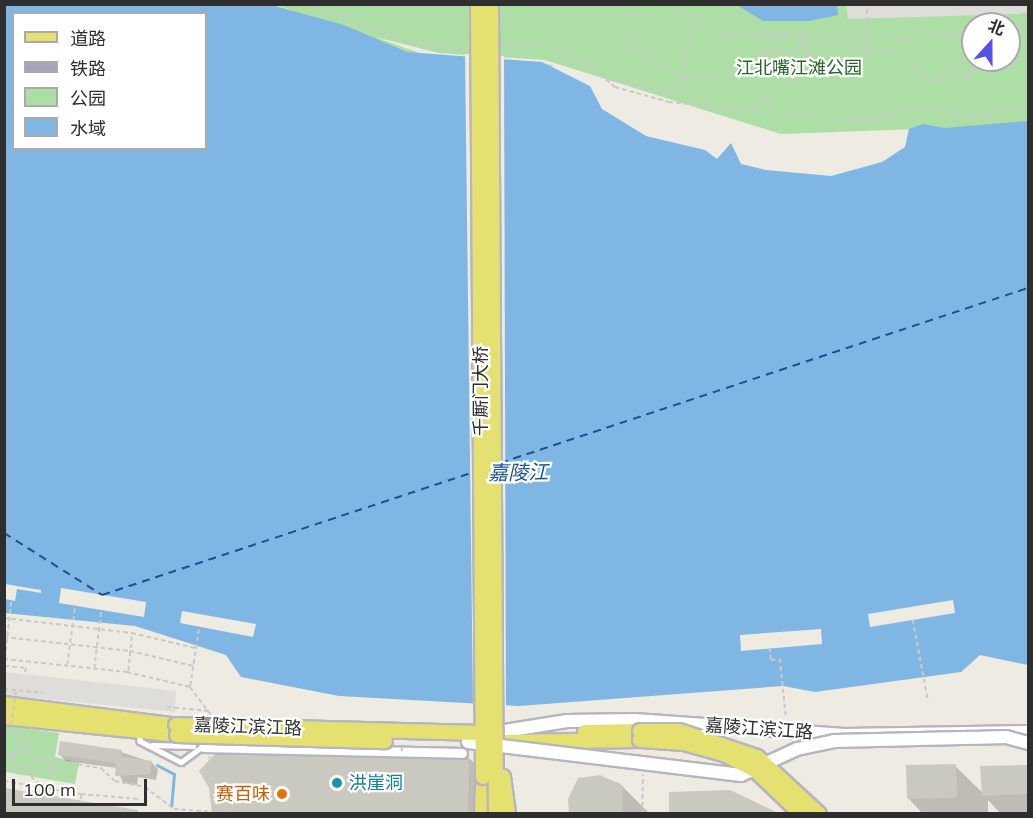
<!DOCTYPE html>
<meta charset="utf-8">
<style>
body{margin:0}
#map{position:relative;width:1033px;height:818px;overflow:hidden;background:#eeebe2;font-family:Mulish,"Noto Sans SC",sans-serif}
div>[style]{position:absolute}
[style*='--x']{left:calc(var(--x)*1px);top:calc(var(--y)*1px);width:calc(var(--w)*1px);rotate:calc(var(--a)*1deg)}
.green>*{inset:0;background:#acdea5}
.plaza>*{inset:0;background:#deddd9}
.water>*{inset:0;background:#80b6e4}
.pier>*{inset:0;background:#eeebe2}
.shadow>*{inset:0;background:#0003}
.stream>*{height:3px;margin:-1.5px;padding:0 1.5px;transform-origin:1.5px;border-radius:1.5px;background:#80b6e4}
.ferry>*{height:1.5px;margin-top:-0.75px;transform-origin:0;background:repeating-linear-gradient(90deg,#1b5295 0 8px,transparent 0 14px)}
.building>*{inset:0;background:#cac9c0}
.path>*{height:1.5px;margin-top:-0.75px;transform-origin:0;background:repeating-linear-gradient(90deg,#c9c9c9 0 4.5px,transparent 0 7.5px)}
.roads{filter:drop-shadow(2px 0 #b6b5c0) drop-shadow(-2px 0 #b6b5c0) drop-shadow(0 2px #b6b5c0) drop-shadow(0 -2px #b6b5c0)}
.lane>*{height:4.5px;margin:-2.25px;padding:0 2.25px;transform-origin:2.25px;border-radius:2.25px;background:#fff}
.street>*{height:9px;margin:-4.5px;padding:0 4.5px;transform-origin:4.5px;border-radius:4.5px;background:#fff}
.secondary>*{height:12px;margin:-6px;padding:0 6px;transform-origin:6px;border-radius:6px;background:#fff}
.primary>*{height:14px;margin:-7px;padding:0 7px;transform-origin:7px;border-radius:7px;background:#e4e170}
.rail>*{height:5px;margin-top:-2.5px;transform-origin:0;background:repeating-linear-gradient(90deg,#fff 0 9px,#a6a5b6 0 18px);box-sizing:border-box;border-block:2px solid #a6a5b6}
.path-bridge>*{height:1.5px;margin-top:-0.75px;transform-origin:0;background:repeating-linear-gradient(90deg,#c9c9c9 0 4.5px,transparent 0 7.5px)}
.bridges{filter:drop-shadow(2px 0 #b6b5c0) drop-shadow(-2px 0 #b6b5c0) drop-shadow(0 2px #b6b5c0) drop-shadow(0 -2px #b6b5c0)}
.secondary-bridge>*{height:12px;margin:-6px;padding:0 6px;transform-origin:6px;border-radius:6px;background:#fff}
.primary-bridge>*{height:14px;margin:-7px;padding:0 7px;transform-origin:7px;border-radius:7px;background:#e4e170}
.dots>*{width:16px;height:16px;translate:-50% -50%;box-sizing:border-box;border:3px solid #fff;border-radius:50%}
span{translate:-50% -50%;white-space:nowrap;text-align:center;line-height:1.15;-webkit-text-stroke:4.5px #fff;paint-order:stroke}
.park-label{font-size:18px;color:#236623}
.street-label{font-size:18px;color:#2e2e2e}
.culture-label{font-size:18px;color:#0d838f}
.left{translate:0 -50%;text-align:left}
.food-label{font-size:18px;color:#c56008}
.right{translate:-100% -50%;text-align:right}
.water-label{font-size:20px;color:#1b5295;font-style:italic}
.frame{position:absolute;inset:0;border:6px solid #2e2e2e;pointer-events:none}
.legend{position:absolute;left:12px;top:12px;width:195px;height:138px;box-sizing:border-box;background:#fff;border:2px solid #ababab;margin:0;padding:8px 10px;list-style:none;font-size:18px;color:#2e2e2e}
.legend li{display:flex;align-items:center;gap:12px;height:30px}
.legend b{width:30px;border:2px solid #ababab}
.north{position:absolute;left:961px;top:12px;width:60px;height:60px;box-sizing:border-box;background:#fff;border:2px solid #ababab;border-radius:50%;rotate:21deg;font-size:16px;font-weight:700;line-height:24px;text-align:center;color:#2e2e2e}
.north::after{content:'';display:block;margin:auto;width:21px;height:27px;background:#5653e9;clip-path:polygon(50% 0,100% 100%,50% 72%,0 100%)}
.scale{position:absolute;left:12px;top:779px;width:135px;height:27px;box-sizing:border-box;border:3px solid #2e2e2e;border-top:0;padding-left:8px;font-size:18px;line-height:21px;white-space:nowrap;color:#2e2e2e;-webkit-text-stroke:4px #fff;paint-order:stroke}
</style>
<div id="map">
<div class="green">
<div style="clip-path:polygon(evenodd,271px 4px,299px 13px,277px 5px,1028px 5px,1028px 125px,781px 134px,545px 60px,439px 53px,375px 37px,425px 55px,554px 65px,15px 322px,4px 5px,271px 4px,14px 14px,206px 14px,206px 148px,14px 148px,14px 14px,271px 4px,973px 24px,1009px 24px,1009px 60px,973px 60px,973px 24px)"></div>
<div style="clip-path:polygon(5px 726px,59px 733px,55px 757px,79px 763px,75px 784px,5px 772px)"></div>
</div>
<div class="plaza">
<div style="clip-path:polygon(1028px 4px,1028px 12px,1018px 14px,848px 19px,846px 5px)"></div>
<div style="clip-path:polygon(5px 672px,176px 691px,175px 712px,5px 695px)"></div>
</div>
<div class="water">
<div style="clip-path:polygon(evenodd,5px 5px,271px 5px,344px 25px,407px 52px,542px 62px,590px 86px,602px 109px,646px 136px,705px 150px,717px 159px,731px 143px,741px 164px,766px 170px,831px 176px,882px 162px,905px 147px,909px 129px,923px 124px,944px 128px,1028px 121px,1028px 665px,980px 655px,961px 672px,815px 692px,783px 686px,519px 706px,339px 696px,241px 677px,226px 655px,135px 626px,5px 613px,5px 5px,14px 14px,206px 14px,206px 148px,14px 148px,14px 14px)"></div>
<div style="clip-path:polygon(737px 5px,837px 5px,838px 15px,809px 21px,763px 21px)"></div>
</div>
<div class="pier">
<div style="clip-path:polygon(465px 54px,504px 56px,506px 708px,473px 706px)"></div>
<div style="clip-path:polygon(5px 584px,41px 590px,41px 593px,17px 589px,15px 601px,5px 599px)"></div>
<div style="clip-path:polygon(61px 588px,146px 602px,144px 617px,59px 603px)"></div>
<div style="clip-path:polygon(953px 600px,955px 613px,870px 627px,868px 614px)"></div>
<div style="clip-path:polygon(182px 611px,256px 624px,253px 637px,180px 623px)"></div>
<div style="clip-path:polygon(821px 629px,822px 644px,741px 651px,740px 635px)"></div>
</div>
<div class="shadow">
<div style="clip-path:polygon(121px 752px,151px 762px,158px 769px,156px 780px,138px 777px,137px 785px,123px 783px,117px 768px,66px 761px,60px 755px)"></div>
<div style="clip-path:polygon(469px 758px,475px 764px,474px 814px,214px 814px,210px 787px)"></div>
<div style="clip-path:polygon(955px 766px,983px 793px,1028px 766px,1028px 814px,1001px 814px,988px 800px,988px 814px,923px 814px,909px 799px)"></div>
<div style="clip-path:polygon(600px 777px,619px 783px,650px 814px,572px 814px,569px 805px)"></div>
<div style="clip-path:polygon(4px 790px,132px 810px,135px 814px,4px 814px)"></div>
<div style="clip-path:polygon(730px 792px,776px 814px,670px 814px,671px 794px)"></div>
</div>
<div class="stream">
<div style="--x:157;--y:765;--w:19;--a:28"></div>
<div style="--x:174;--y:774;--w:32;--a:95"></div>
</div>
<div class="ferry">
<div style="--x:500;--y:463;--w:556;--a:-18.34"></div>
<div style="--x:4;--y:533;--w:116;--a:32.3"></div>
<div style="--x:102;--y:595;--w:394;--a:-18.3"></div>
</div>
<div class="building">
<div style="clip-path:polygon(60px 741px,122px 750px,121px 757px,152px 761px,150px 774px,115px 776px,116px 763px,58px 755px)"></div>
<div style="clip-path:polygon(215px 754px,469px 756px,468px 813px,212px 813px,209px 788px,199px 771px)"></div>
<div style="clip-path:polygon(956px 764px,957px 798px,907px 799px,906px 765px)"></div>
<div style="clip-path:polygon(1029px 765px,1029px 794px,982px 796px,980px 766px)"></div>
<div style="clip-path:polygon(600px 775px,623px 786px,622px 813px,569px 813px,568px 799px,578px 778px)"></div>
<div style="clip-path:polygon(4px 788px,138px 810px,138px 813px,4px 813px)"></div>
<div style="clip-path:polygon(730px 790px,778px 813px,669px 813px,669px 792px)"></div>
</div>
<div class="path">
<div style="--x:305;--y:4;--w:116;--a:20.2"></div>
<div style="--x:414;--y:44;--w:54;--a:6.3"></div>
<div style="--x:625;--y:4;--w:47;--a:76.6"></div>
<div style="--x:636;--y:50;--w:58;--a:30.1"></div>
<div style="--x:686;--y:79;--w:43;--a:-5.3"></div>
<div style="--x:729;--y:75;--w:36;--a:-32"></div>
<div style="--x:759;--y:56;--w:23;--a:-50"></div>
<div style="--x:659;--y:4;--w:80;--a:25.3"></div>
<div style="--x:731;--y:38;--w:62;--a:-5.5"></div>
<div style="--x:793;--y:32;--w:117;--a:2.9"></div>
<div style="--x:910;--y:38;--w:63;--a:-3.6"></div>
<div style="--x:1009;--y:32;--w:19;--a:-9"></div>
<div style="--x:765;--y:34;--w:86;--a:7.4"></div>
<div style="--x:850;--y:45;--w:29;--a:22"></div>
<div style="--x:877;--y:56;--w:19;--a:-16"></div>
<div style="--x:895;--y:51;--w:49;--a:39.2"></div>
<div style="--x:933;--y:82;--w:98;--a:-14.7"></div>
<div style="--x:1009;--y:41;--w:19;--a:-9"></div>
<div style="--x:502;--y:45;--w:37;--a:-2"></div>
<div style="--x:539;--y:44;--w:47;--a:20"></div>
<div style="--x:583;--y:60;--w:42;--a:40.2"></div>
<div style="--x:615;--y:87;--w:56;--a:15.5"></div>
<div style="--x:669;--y:102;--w:190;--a:5.7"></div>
<div style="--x:858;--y:121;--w:32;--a:-9"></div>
<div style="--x:890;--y:116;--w:24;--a:-28"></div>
<div style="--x:911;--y:105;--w:63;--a:11"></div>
<div style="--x:973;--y:117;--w:56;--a:-11.3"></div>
<div style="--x:765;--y:51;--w:33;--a:-3"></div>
<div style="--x:798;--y:49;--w:10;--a:-66"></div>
<div style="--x:802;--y:40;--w:11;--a:75"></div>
<div style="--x:805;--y:51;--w:18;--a:29"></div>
<div style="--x:606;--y:79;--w:66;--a:11.3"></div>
<div style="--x:671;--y:92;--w:9;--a:-27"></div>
<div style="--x:679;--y:88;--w:69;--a:-78.4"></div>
<div style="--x:936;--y:80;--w:47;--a:-38.1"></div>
<div style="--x:753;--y:106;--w:82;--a:-33.1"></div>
<div style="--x:822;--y:61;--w:44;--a:-2.6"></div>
<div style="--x:866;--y:59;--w:55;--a:-89"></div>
<div style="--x:4;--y:618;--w:129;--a:6.7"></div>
<div style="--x:132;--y:633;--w:65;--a:13.4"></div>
<div style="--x:913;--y:620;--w:81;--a:79.4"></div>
<div style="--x:4;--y:637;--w:127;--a:6.3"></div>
<div style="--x:130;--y:651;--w:65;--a:13.4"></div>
<div style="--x:770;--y:648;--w:12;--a:85"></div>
<div style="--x:771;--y:660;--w:9;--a:-6"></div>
<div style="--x:780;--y:659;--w:57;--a:84"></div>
<div style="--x:4;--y:659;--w:124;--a:6"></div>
<div style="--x:127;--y:672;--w:65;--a:13.4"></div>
<div style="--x:190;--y:687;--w:35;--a:53"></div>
<div style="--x:67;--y:665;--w:61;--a:-82.4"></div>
<div style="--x:4;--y:666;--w:66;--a:-83.9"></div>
<div style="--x:5;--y:666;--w:21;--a:5"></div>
<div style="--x:26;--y:668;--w:6;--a:99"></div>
<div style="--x:94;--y:669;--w:59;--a:-83.2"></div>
<div style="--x:128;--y:671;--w:37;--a:-84"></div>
<div style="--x:190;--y:686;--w:60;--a:-81.3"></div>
<div style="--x:4;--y:689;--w:39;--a:6"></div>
<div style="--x:167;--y:707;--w:42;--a:5.4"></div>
<div style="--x:6;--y:730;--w:23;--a:18"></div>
<div style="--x:4;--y:753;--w:98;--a:8.8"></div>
<div style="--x:101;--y:768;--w:19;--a:43"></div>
<div style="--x:115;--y:781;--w:31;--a:11"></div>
<div style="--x:145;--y:787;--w:36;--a:37"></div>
<div style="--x:174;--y:809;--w:56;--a:4.1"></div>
<div style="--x:230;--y:813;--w:34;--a:-97"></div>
<div style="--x:226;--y:779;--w:5;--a:180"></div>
<div style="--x:221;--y:779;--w:24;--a:88"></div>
<div style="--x:222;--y:803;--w:7;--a:172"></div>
<div style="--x:215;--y:804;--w:48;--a:-97.1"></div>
<div style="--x:28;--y:754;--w:12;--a:-156"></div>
<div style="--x:17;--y:749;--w:12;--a:-14"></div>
<div style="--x:29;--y:746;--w:11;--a:-165"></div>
<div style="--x:18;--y:743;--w:13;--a:-27"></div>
<div style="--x:10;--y:755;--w:40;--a:45"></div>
<div style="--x:12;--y:755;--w:5;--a:11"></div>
<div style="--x:22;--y:766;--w:35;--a:7"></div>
<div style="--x:57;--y:770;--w:16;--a:-142"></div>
<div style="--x:4;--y:768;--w:17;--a:7"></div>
<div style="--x:48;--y:770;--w:16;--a:27"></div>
<div style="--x:4;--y:781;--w:78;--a:9.6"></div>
<div style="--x:78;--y:814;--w:20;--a:-81"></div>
<div style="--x:81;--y:794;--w:59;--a:4.8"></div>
<div style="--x:642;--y:814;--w:39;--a:-89"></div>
</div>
<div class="roads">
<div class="lane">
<div style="--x:140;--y:734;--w:7;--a:90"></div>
<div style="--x:140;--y:741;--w:46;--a:27.1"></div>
<div style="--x:181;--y:762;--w:27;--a:-36"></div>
<div style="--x:152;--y:745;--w:41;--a:1.4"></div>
</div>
<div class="street">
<div style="--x:203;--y:747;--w:259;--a:1.3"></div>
</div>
<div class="secondary">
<div style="--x:492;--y:733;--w:76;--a:-9.1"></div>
<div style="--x:567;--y:721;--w:68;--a:-0.8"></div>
<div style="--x:635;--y:720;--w:210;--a:4.1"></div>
<div style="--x:844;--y:735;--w:184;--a:-0.9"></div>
</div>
<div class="primary">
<div style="--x:4;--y:704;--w:168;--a:7.2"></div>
<div style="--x:4;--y:717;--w:174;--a:5.9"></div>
<div style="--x:585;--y:732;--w:55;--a:-1"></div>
<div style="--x:497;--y:742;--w:143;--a:-0.8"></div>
<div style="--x:482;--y:814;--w:37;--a:-88"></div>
</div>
</div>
<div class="rail">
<div style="--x:486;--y:4;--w:810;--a:89.5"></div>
</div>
<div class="path-bridge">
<div style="--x:11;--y:725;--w:35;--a:-82"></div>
<div style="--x:402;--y:747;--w:7;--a:90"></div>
<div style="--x:10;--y:754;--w:10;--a:0"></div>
</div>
<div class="bridges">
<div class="secondary-bridge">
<div style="--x:468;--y:742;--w:275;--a:6.9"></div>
<div style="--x:741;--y:775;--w:62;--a:-24.9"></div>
<div style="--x:797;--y:749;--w:38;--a:-12"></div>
<div style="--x:834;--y:741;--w:172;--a:-1.3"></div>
<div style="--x:1006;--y:737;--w:23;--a:15"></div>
</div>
<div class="primary-bridge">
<div style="--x:478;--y:4;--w:773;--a:89.63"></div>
<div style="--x:491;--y:4;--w:810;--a:89.65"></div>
<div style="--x:176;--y:725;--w:314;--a:1.5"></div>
<div style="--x:640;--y:731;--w:39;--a:0"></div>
<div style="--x:679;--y:731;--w:82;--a:18.4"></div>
<div style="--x:757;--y:757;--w:84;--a:42.6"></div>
<div style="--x:177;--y:735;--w:208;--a:1.7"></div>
<div style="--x:640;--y:740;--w:44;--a:3.9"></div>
<div style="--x:684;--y:743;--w:41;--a:15.4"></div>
<div style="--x:724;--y:754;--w:35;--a:27"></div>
<div style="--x:755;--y:770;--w:64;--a:43.7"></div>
<div style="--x:503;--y:777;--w:37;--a:82"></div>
</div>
</div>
<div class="dots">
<div style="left:337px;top:783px;background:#0f9aa8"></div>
<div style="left:282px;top:794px;background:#e8710a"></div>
</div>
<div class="park-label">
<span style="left:799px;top:68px">江北嘴江滩公园</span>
</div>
<div class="street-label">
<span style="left:481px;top:391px;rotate:-90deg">千厮门大桥</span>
<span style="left:248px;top:727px;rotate:2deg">嘉陵江滨江路</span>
<span style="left:759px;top:729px;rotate:4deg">嘉陵江滨江路</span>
</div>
<div class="culture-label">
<span class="left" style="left:349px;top:783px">洪崖洞</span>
</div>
<div class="food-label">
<span class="right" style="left:270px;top:794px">赛百味</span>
</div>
<div class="water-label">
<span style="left:518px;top:472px;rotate:-1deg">嘉陵江</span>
</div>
<div class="frame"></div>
<ul class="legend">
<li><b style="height:8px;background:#e4e170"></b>道路</li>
<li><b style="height:8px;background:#a6a5b6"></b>铁路</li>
<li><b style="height:16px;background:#acdea5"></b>公园</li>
<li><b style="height:16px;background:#80b6e4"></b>水域</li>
</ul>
<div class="north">北</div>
<div class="scale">100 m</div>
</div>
